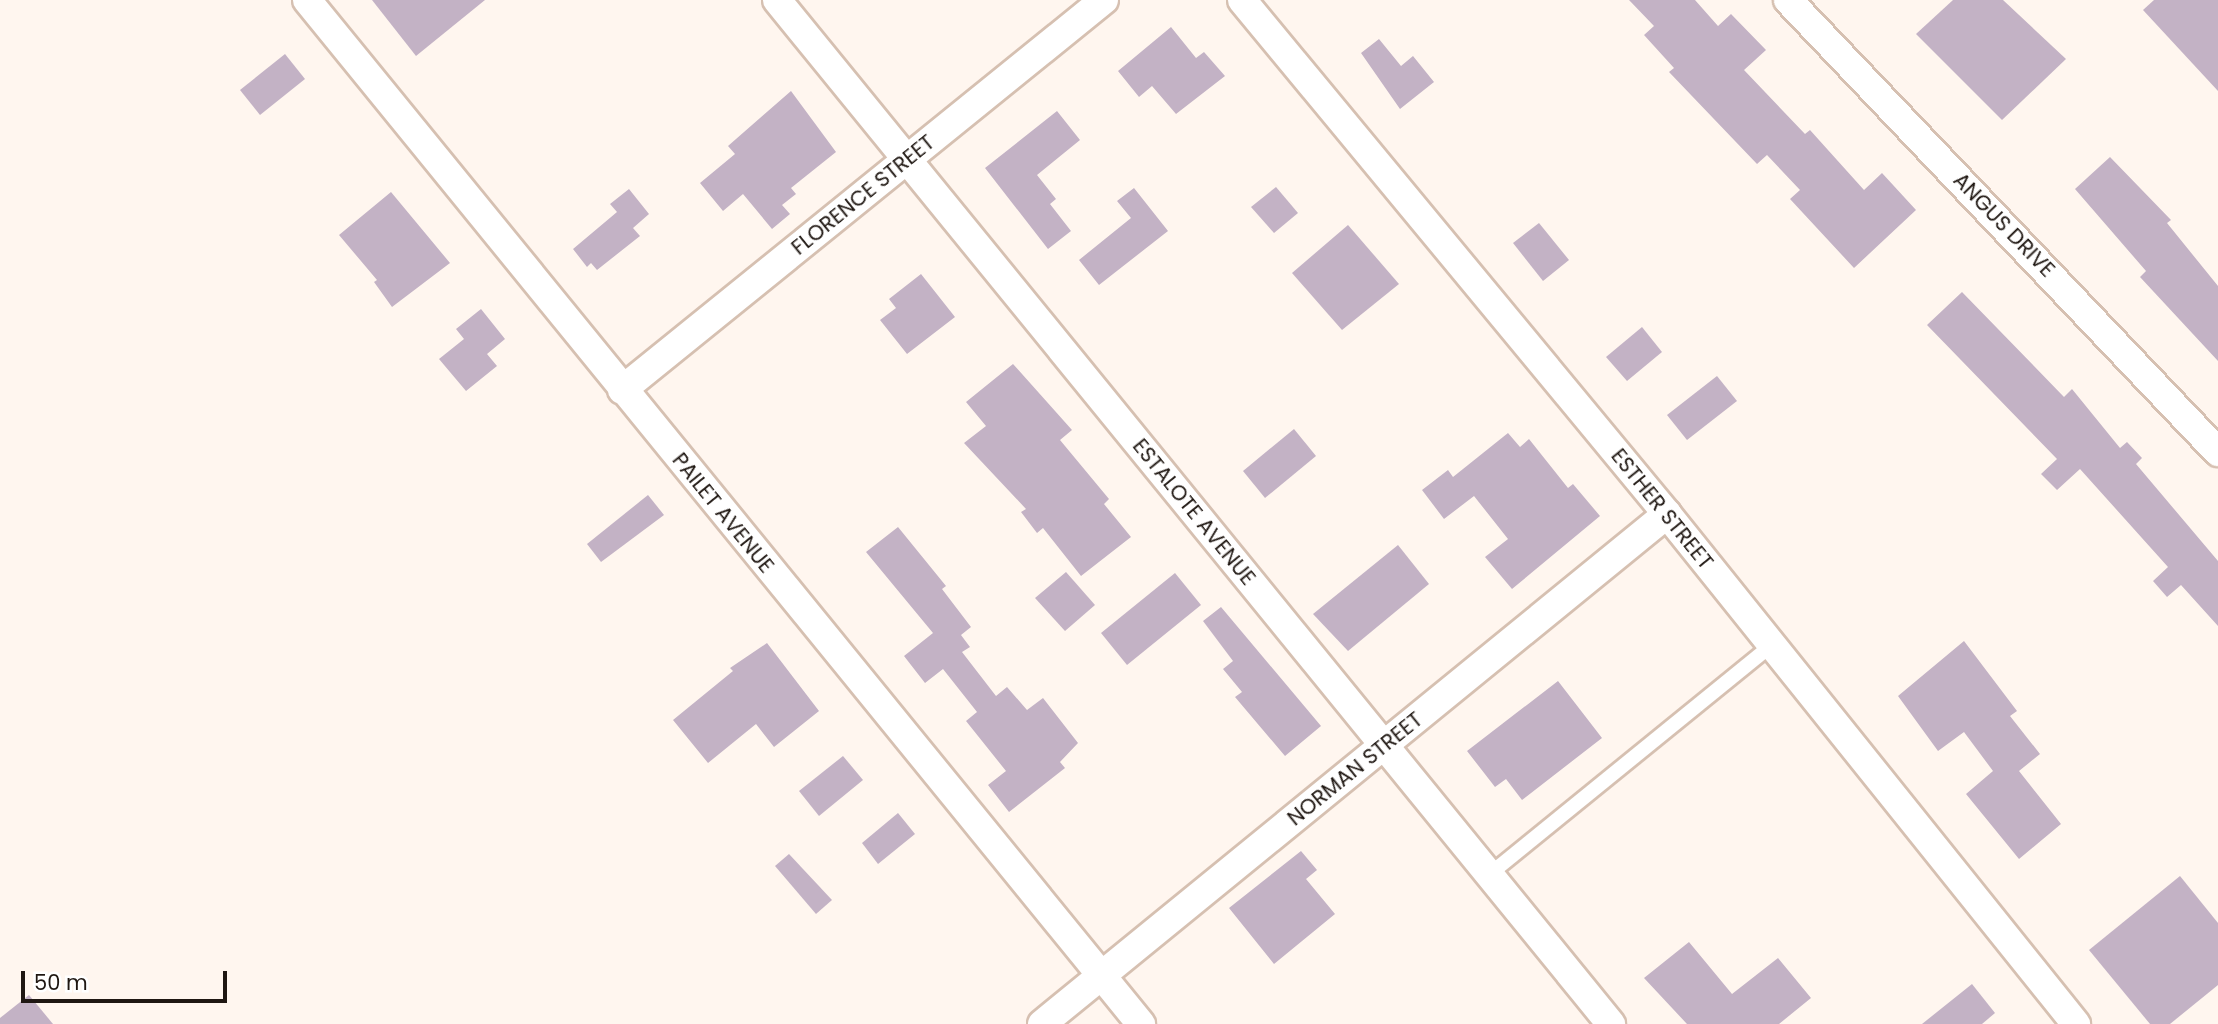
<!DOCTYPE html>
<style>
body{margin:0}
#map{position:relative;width:2218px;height:1024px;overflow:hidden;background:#fff6ef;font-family:Poppins,sans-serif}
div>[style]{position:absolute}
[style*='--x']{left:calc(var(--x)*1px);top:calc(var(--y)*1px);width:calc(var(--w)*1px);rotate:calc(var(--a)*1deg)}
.building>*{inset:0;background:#c3b2c5}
.roads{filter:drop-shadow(2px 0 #d6c0b1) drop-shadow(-2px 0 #d6c0b1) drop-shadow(0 2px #d6c0b1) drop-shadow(0 -2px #d6c0b1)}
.lane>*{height:14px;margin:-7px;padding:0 7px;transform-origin:7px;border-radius:7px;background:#fff}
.street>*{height:28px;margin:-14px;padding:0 14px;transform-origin:14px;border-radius:14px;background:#fff}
span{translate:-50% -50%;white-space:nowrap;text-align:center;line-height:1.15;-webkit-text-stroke:5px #fff;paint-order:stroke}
.street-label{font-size:21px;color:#1f1712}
.scale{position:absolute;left:21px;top:971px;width:206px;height:32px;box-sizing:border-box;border:4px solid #1f1712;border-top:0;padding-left:9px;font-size:21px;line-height:24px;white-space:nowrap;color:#1f1712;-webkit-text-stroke:5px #fff;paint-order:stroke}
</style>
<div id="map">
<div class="building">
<div style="clip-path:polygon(372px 0,485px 0,416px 56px)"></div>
<div style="clip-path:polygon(1629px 0,1695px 0,1718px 26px,1731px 14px,1766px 50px,1744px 70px,1805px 134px,1810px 130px,1864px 190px,1882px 173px,1916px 210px,1854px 268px,1790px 199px,1800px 190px,1767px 155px,1757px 164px,1669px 72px,1674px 68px,1644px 35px,1654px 26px)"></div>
<div style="clip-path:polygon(1953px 0,2003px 0,2066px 59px,2002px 120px,1916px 34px)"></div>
<div style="clip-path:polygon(2154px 0,2218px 0,2218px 91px,2143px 10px)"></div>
<div style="clip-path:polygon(1171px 27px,1196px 58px,1204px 52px,1225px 76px,1176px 114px,1152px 86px,1139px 97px,1118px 71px)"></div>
<div style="clip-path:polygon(1379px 39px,1401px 66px,1413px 56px,1434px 82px,1400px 109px,1361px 53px)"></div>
<div style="clip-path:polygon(285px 54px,305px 79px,260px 115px,240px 90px)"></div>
<div style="clip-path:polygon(791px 91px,836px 152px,791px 188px,796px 194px,782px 205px,790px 214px,772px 229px,743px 194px,723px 211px,700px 183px,735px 154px,728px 146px)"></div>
<div style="clip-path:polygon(1057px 111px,1080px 140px,1037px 175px,1056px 199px,1050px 204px,1071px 231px,1048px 249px,985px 168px)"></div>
<div style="clip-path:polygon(2110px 157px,2171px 220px,2167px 223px,2218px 286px,2218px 361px,2140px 277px,2146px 271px,2075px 189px)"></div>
<div style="clip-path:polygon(1276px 187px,1298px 213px,1274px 233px,1251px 207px)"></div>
<div style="clip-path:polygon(1134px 188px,1168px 231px,1099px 285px,1079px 260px,1131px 218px,1117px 201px)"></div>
<div style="clip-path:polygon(629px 189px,649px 214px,633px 228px,640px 236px,597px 270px,591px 263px,587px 267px,573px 249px,617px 212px,610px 204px)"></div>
<div style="clip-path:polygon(391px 192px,450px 263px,392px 307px,374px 282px,377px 280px,339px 235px)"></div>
<div style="clip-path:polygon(1539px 223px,1569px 260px,1543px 281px,1513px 243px)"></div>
<div style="clip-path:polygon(1348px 225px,1399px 284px,1342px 330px,1292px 273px)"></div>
<div style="clip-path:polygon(921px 274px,955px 317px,907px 354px,880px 320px,896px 308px,889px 299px)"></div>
<div style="clip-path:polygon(1962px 292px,2064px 397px,2072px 389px,2120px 448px,2127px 442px,2142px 458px,2136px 464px,2218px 561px,2218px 626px,2181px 585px,2167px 597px,2153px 581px,2168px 567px,2080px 469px,2057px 490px,2041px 474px,2057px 459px,1927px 325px)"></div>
<div style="clip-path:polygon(481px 309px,505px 339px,487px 354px,497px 366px,466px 391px,439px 359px,464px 339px,456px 329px)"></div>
<div style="clip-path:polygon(1642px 327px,1662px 352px,1627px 381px,1606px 357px)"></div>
<div style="clip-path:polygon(1013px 364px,1072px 430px,1060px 440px,1109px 499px,1104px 504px,1131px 537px,1081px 576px,1043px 528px,1037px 533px,1021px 512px,1026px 509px,964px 443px,986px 426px,966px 402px)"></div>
<div style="clip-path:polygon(1717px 376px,1737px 401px,1687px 440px,1667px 415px)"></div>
<div style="clip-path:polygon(1294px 429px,1316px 456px,1265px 498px,1243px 471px)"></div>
<div style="clip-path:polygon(1508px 433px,1520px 447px,1529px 439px,1568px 488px,1573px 484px,1600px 516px,1512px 589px,1485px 557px,1508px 539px,1474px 496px,1444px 519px,1422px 490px,1448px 470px,1453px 477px)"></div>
<div style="clip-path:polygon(648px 495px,664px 515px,601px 562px,587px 544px)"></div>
<div style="clip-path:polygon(898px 527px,946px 586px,942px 589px,971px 627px,961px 635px,970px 647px,962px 652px,996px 696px,1007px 687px,1027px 710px,1043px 698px,1078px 743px,1060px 762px,1065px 768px,1009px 812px,988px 785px,1006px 771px,966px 721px,977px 712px,943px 669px,925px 683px,904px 656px,933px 633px,866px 552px)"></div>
<div style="clip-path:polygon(1398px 545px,1429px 584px,1348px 651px,1313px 614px)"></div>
<div style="clip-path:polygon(1066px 572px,1095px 605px,1065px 631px,1035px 598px)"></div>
<div style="clip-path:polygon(1175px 573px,1201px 605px,1127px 665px,1101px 633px)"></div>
<div style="clip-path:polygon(1221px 607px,1321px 726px,1285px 756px,1235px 697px,1242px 692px,1223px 669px,1233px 661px,1203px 621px)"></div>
<div style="clip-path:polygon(1964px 641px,2017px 711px,2010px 716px,2040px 754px,2019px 771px,2061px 824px,2019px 859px,1966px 794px,1993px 771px,1964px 732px,1938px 751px,1898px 696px)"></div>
<div style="clip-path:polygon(767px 643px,819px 711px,774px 747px,756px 724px,708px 763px,673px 720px,733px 671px,730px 668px)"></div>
<div style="clip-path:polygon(1558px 681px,1602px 738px,1522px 800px,1506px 779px,1495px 787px,1467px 751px)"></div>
<div style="clip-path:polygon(843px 756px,863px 780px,819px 816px,799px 791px)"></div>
<div style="clip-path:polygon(898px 813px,915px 834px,878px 864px,862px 843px)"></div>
<div style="clip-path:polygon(1301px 851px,1317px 870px,1306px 879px,1335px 914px,1274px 964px,1229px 908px)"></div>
<div style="clip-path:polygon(789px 854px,832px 900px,816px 914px,775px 866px)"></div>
<div style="clip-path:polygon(2180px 876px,2218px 923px,2218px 985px,2170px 1024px,2150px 1024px,2089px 950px)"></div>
<div style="clip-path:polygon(1689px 942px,1732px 994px,1778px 958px,1811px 998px,1779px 1024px,1687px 1024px,1644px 978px)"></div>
<div style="clip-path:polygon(1972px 984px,1995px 1013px,1982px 1024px,1922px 1024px)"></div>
<div style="clip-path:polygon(29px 995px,53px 1024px,0 1024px,0 1018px)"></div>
</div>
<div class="roads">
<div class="lane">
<div style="--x:1490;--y:874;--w:363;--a:-39.1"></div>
</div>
<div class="street">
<div style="--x:307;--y:0;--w:1321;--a:50.84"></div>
<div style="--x:777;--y:0;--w:1321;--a:50.84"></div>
<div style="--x:1242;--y:0;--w:667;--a:50.41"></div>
<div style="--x:1667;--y:514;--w:654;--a:51.27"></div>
<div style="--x:1788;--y:0;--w:624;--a:46.43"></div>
<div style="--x:622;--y:390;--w:620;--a:-38.98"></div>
<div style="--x:1042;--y:1024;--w:807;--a:-39.21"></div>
</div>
</div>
<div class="street-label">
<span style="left:863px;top:195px;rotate:-39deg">FLORENCE STREET</span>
<span style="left:2004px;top:225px;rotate:46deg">ANGUS DRIVE</span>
<span style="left:1662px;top:509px;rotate:51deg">ESTHER STREET</span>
<span style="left:1194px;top:512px;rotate:51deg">ESTALOTE AVENUE</span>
<span style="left:723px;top:513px;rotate:51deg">PAILET AVENUE</span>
<span style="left:1355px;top:769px;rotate:-39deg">NORMAN STREET</span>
</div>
<div class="scale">50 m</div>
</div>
